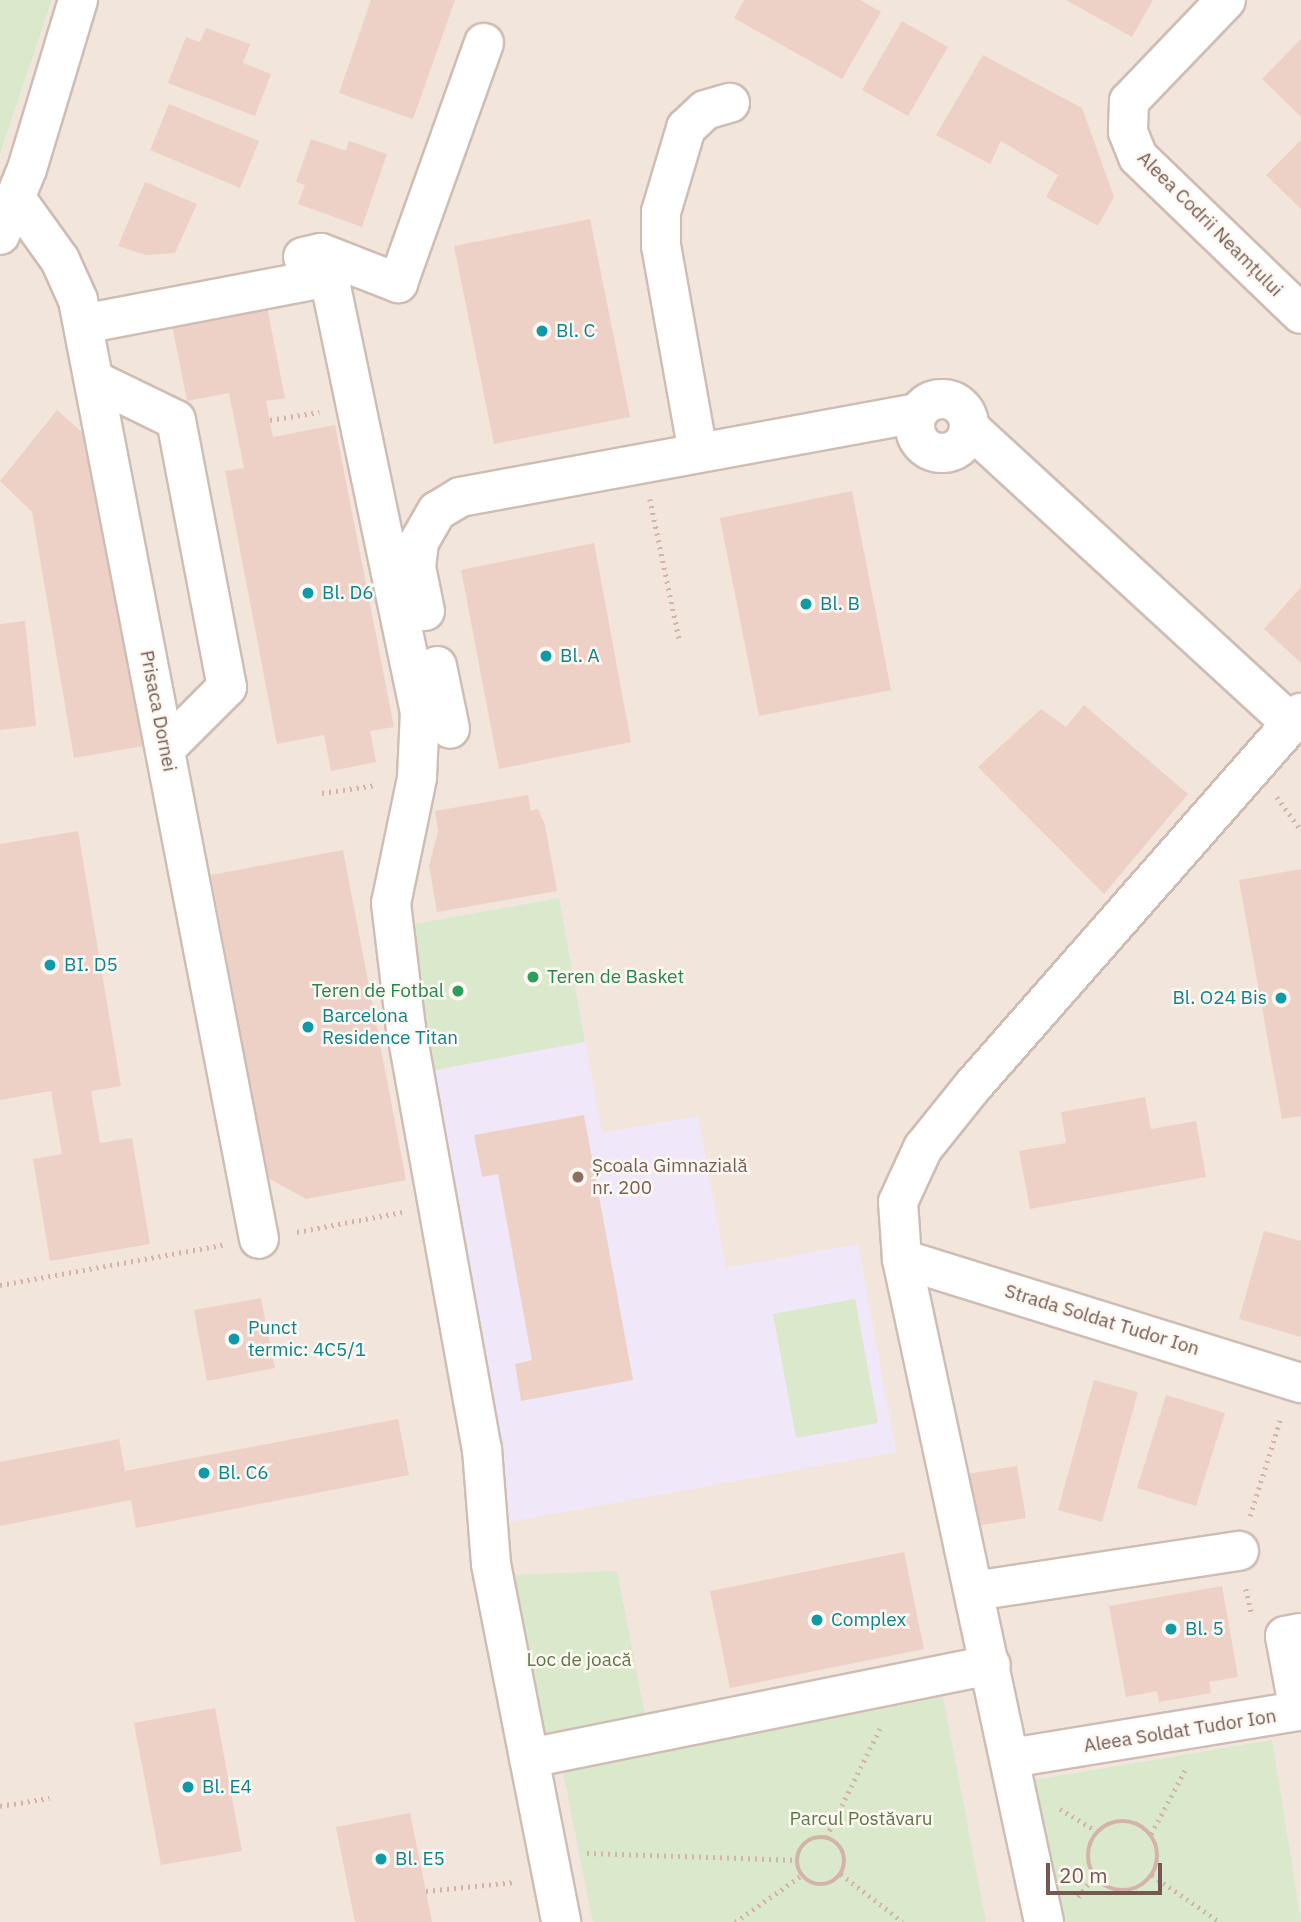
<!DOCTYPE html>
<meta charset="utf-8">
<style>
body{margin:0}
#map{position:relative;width:1301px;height:1922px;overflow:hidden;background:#fbf3ec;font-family:"IBM Plex Sans",sans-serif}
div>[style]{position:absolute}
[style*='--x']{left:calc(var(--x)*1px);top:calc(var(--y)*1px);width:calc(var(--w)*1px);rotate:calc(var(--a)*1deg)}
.residential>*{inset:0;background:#f2e5db}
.education>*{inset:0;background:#f0e8f8}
.green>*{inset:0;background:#dae8cb}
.building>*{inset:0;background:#eed1c6}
.path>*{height:4.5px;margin-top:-2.25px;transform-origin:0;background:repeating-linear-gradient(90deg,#d4b4a8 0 2px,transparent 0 7px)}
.path>.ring{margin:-2.25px;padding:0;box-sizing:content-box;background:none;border:4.5px solid #d4b4a8;border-radius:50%}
.roads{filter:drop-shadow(2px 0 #cfbdb4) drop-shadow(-2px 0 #cfbdb4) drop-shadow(0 2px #cfbdb4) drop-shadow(0 -2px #cfbdb4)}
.minor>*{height:38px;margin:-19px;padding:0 19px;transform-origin:19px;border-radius:19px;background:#fff}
.minor>.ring{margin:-19px;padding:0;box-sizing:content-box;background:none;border:38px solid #fff;border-radius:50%}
.dots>*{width:19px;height:19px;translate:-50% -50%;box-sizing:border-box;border:4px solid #fef8f2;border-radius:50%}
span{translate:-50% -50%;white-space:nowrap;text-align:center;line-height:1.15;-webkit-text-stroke:5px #fef8f2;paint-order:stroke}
.street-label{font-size:19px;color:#755950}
.culture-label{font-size:19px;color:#0d838f}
.left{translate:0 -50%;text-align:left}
.right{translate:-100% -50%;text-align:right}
.leisure-label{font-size:19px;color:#27864d}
.education-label{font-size:19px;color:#785e54}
.park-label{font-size:19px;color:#5e7949}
.scale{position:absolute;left:1046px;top:1863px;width:116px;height:32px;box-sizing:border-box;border:4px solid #755950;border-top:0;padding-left:9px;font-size:21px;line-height:24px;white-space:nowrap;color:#755950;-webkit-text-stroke:5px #fef8f2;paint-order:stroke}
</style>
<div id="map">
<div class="residential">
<div style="clip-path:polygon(52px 0,1301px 0,1301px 1922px,0 1922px,0 156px)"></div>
</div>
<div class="education">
<div style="clip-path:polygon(559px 898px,602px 1133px,698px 1116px,726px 1268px,858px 1244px,896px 1452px,509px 1522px,401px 927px)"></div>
</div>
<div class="green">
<div style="clip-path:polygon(0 0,52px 0,0 155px)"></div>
<div style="clip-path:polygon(559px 898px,585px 1042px,435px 1070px,409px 925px)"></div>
<div style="clip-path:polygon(855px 1299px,878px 1423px,796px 1438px,773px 1314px)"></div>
<div style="clip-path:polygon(617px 1571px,647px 1727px,539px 1747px,508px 1575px)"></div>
<div style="clip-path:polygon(943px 1697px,986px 1922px,593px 1922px,563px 1771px)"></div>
<div style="clip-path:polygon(1272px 1740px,1301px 1922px,1064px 1922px,1034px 1780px)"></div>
</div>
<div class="building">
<div style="clip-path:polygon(371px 0,455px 0,413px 119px,339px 93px)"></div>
<div style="clip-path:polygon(744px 0,860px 0,881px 12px,842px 79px,734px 18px)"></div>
<div style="clip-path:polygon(1066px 0,1153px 0,1132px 37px)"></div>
<div style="clip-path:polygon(902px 21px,948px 47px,908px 116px,862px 90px)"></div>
<div style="clip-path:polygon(206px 28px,250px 44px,243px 63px,271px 74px,255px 116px,168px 83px,186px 37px,200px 42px)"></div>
<div style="clip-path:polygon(1301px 39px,1301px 117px,1262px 79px)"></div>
<div style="clip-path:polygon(983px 55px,1082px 108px,1114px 197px,1098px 226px,1046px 197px,1058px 175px,1001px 141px,990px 164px,936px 135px)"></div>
<div style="clip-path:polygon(169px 104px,259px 141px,240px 188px,150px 150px)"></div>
<div style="clip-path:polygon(311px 139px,346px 151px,349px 141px,387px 154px,362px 227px,298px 204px,305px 185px,296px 182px)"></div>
<div style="clip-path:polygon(1301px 140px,1301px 209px,1266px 175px)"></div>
<div style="clip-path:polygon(145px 182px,197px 204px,175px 253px,146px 255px,118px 246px)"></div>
<div style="clip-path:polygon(590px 219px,630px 417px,494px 444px,454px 246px)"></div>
<div style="clip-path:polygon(266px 302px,285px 398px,266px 401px,273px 437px,335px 425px,394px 727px,370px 731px,376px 762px,331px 771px,324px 735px,277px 744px,225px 471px,244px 468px,229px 393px,187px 401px,171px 320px)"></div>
<div style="clip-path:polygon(57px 410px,94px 443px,149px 745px,74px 758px,32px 512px,0 481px)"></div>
<div style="clip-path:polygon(852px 491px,891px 690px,759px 716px,720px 518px)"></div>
<div style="clip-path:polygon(594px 543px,631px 742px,499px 769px,461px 570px)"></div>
<div style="clip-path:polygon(1301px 587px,1301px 663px,1264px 629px)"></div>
<div style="clip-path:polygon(25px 621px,36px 726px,0 730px,0 624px)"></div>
<div style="clip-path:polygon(1084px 705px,1188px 794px,1104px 894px,978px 767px,1041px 709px,1066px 727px)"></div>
<div style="clip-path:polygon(528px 795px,531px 811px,538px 809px,545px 825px,557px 891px,437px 912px,429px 866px,438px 831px,435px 811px)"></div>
<div style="clip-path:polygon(78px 831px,121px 1086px,91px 1091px,100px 1143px,132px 1138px,150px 1244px,50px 1261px,33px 1159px,62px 1154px,51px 1091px,0 1100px,0 844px)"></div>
<div style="clip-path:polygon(343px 850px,406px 1180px,306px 1199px,268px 1178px,211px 875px)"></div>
<div style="clip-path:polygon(1301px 869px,1301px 1116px,1282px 1119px,1239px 880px)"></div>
<div style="clip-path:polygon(1145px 1097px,1151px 1129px,1196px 1121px,1206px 1177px,1030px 1209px,1019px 1151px,1066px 1143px,1061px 1112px)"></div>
<div style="clip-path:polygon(584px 1115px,633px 1380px,521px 1401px,515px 1364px,532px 1360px,498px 1174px,482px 1177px,474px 1135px)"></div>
<div style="clip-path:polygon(1264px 1231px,1301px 1241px,1301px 1337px,1239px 1319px)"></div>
<div style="clip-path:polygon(261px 1298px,275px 1368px,207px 1381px,194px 1310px)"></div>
<div style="clip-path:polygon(1094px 1380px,1138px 1392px,1102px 1522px,1058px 1510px)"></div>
<div style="clip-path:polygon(1166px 1395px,1225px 1413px,1196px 1506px,1137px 1488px)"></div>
<div style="clip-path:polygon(398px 1419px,409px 1475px,136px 1528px,131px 1500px,0 1526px,0 1462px,119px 1439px,125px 1471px)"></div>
<div style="clip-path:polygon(1017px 1466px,1026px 1518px,976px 1526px,967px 1474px)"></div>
<div style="clip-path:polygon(904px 1552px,924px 1649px,730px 1688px,710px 1591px)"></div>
<div style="clip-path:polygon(1222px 1586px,1238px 1677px,1209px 1682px,1211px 1693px,1159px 1702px,1157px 1691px,1126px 1697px,1109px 1606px)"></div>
<div style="clip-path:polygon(215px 1708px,242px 1851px,161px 1865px,134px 1723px)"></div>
<div style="clip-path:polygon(410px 1813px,432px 1922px,355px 1922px,336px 1827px)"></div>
</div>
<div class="path">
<div style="--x:270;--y:420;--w:50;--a:-9.3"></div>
<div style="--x:650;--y:499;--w:146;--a:78.2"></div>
<div style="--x:322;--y:793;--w:55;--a:-8.4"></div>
<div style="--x:1277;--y:797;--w:41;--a:54"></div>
<div style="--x:297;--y:1232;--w:107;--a:-10.8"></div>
<div style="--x:0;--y:1285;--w:227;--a:-10.2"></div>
<div style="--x:1250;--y:1516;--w:104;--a:-72.6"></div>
<div style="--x:1246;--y:1589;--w:27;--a:77"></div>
<div style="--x:0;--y:1806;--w:50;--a:-9.3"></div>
<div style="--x:1060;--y:1809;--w:44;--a:31.2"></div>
<div class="ring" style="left:1088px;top:1821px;width:65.5px;height:65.5px"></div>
<div style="--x:1151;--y:1834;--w:72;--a:-62"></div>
<div style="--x:826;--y:1837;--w:122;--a:-63.6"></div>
<div class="ring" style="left:797px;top:1837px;width:43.5px;height:43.5px"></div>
<div style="--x:587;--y:1853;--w:210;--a:1.9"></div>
<div style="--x:841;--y:1874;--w:78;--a:37.7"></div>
<div style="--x:1152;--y:1875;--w:83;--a:34.7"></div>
<div style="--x:426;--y:1891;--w:89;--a:-5.8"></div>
<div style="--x:1078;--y:1897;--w:26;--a:-53"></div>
<div style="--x:735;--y:1922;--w:82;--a:-35"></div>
</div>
<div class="roads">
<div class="minor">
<div style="--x:1226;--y:0;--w:140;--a:133.8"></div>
<div style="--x:1129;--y:101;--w:31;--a:92"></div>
<div style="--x:1128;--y:132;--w:27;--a:68"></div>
<div style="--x:1138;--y:157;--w:226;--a:43.9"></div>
<div style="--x:17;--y:200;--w:74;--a:54.4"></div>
<div style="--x:60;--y:260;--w:44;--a:65.8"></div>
<div style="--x:78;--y:300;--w:956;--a:79.09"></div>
<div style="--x:0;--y:235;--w:71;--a:-67.8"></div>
<div style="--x:27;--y:169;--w:177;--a:-73.2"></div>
<div style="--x:303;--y:257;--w:18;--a:-13"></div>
<div style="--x:321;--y:253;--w:83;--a:21.3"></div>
<div style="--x:398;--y:283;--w:255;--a:-70.3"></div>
<div style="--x:83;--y:324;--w:250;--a:-10.8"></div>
<div style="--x:329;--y:277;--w:443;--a:78.2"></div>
<div style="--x:420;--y:711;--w:67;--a:92.6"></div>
<div style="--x:417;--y:778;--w:128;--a:101.7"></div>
<div style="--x:391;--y:903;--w:126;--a:83.2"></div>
<div style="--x:406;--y:1028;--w:428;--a:79.8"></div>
<div style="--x:482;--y:1449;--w:115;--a:85.5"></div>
<div style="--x:491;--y:1564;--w:365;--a:78.9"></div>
<div style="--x:94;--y:380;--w:91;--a:26"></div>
<div style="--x:176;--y:420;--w:272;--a:79.2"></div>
<div style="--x:227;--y:687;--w:86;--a:135"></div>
<div class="ring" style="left:915px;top:399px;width:16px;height:16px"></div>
<div style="--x:970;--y:428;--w:436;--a:42.6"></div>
<div style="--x:698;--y:453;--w:210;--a:-100.1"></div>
<div style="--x:661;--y:246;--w:34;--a:-90"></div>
<div style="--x:661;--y:212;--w:88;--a:-73.4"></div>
<div style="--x:686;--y:128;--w:26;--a:-43"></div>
<div style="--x:705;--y:110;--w:26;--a:-16"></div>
<div style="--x:425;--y:611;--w:45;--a:-101.6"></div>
<div style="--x:416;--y:567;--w:25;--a:-83"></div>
<div style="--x:419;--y:542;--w:36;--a:-60"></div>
<div style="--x:437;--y:511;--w:27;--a:-31"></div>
<div style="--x:460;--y:497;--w:465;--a:-10.4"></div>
<div style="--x:437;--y:666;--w:64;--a:78.3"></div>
<div style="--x:902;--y:1259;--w:418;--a:17.3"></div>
<div style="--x:974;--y:1591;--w:268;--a:-8.6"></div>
<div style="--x:529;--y:1758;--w:471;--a:-11.4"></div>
<div style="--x:1011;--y:1758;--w:292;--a:-9.3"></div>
<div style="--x:1299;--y:1711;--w:76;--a:-100.6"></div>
<div style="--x:1285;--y:1636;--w:16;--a:-11"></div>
<div style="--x:1044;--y:1922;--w:678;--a:-102.09"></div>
<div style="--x:902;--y:1259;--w:57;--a:-94"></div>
<div style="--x:898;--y:1202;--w:60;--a:-65.2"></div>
<div style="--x:923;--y:1148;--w:78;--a:-51.2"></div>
<div style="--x:972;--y:1087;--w:498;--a:-48.7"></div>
</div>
</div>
<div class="dots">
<div style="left:542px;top:331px;background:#0f9aa8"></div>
<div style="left:308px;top:593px;background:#0f9aa8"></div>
<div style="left:806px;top:604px;background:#0f9aa8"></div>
<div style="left:546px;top:656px;background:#0f9aa8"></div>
<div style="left:50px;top:965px;background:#0f9aa8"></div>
<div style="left:533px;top:977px;background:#2e9e5b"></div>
<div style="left:458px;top:991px;background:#2e9e5b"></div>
<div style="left:1281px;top:998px;background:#0f9aa8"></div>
<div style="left:308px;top:1027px;background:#0f9aa8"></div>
<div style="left:578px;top:1177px;background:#8d6e63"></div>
<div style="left:234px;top:1339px;background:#0f9aa8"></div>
<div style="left:204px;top:1473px;background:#0f9aa8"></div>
<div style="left:817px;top:1620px;background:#0f9aa8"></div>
<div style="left:1171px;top:1629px;background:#0f9aa8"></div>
<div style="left:188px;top:1787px;background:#0f9aa8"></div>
<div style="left:381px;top:1859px;background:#0f9aa8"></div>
</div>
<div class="street-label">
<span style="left:1210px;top:224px;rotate:45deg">Aleea Codrii Neamțului</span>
<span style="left:158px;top:711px;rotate:79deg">Prisaca Dornei</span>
<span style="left:1102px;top:1320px;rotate:17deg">Strada Soldat Tudor Ion</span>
<span style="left:1180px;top:1731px;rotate:-9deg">Aleea Soldat Tudor Ion</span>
</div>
<div class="culture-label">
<span class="left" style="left:556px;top:331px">Bl. C</span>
<span class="left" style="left:322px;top:593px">Bl. D6</span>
<span class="left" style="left:820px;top:604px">Bl. B</span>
<span class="left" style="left:560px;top:656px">Bl. A</span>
<span class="left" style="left:64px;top:965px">BI. D5</span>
<span class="right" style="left:1267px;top:998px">Bl. O24 Bis</span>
<span class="left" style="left:322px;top:1027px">Barcelona<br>Residence Titan</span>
<span class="left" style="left:248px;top:1339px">Punct<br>termic: 4C5/1</span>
<span class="left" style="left:218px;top:1473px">Bl. C6</span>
<span class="left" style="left:831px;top:1620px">Complex</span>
<span class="left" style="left:1185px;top:1629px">Bl. 5</span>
<span class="left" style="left:202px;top:1787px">Bl. E4</span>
<span class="left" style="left:395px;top:1859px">Bl. E5</span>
</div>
<div class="leisure-label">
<span class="left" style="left:547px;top:977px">Teren de Basket</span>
<span class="right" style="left:444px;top:991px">Teren de Fotbal</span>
</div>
<div class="education-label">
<span class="left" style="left:592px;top:1177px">Școala Gimnazială<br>nr. 200</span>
</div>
<div class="park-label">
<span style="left:579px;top:1660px">Loc de joacă</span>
<span style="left:861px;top:1819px">Parcul Postăvaru</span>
</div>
<div class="scale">20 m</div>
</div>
